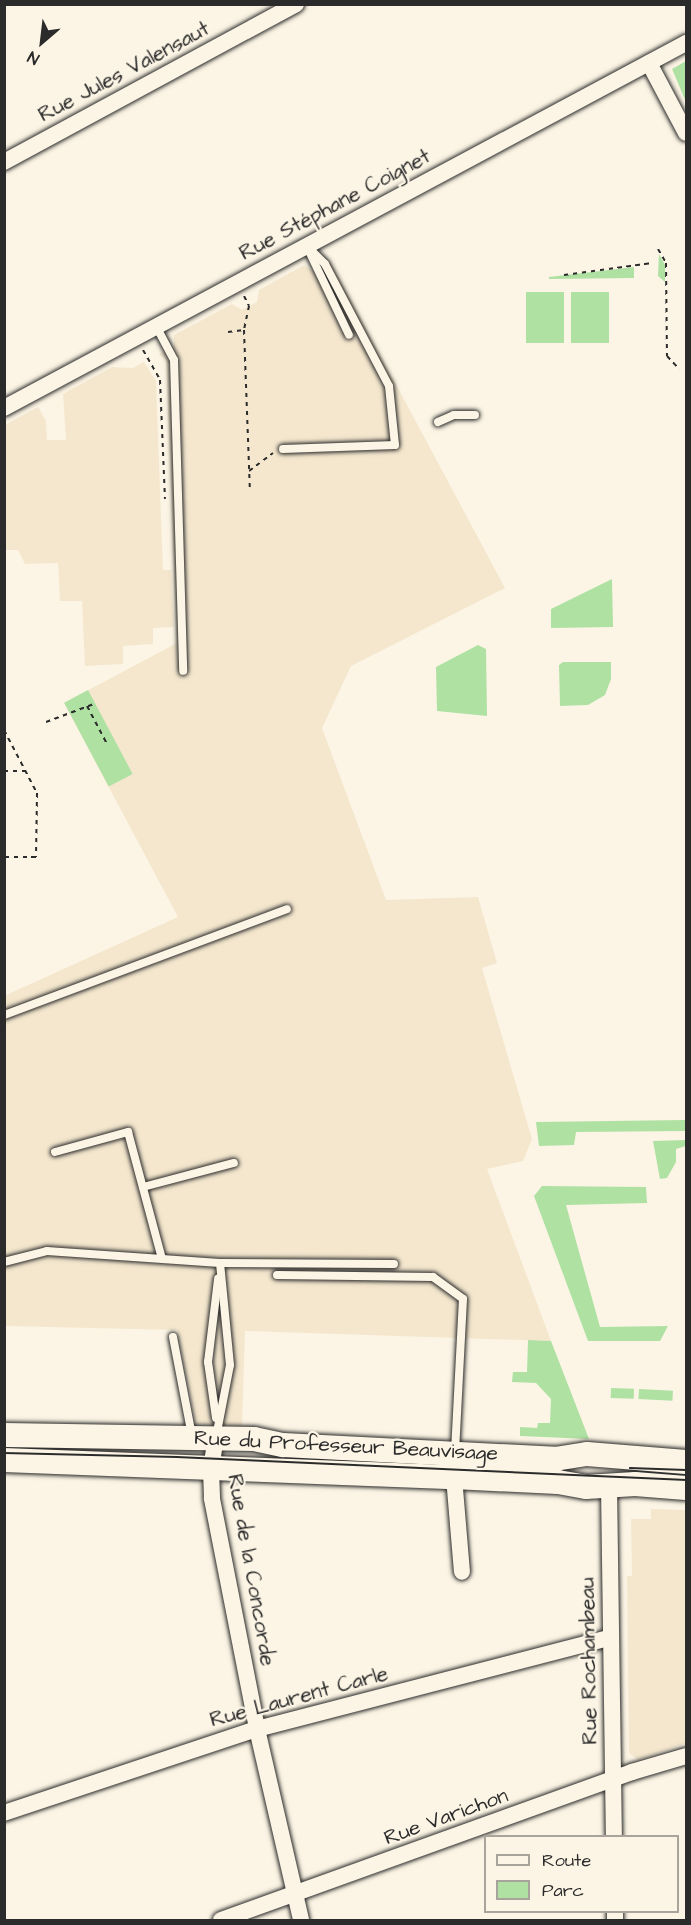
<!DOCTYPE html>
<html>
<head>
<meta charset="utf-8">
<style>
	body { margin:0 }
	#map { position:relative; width:691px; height:1925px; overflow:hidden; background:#fcf5e5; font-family:"Architects Daughter",sans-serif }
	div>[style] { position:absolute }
	.built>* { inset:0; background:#f4e7ce }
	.green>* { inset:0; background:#aee1a2; transform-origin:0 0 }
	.path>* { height:2px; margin-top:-1px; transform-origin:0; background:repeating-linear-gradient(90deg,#2b2b2b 0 4.5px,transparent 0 9px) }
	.roads { filter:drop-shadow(0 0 2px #2b2b2b) drop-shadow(0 0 2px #2b2b2b) }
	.lane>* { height:8px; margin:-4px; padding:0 4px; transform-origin:4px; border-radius:4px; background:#fcf5e5 }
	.street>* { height:16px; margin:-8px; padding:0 8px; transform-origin:8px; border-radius:8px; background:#fcf5e5 }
	.secondary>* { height:24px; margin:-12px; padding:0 12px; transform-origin:12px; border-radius:12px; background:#fcf5e5 }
	.tram>* { height:1.5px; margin:-0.75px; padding:0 0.75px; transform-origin:0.75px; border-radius:0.75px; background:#2b2b2b }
	span { translate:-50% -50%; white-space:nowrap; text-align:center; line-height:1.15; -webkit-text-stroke:4.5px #fcf5e5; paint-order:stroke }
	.street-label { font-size:21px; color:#2b2b2b }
	.frame { position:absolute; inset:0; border:6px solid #2b2b2b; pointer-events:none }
	.legend { position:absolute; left:484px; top:1835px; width:195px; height:78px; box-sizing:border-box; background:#fcf5e5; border:2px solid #a8a49b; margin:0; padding:8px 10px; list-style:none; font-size:18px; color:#2b2b2b }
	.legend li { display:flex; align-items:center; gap:12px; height:30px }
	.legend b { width:30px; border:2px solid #a8a49b }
	.north { position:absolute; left:12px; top:12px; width:60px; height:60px; -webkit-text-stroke:4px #fcf5e5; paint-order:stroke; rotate:208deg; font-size:16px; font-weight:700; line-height:24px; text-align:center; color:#2b2b2b }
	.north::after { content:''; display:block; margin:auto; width:21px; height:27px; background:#2b2b2b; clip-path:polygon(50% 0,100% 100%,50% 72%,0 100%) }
</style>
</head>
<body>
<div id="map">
	<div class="built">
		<div style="clip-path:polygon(330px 261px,505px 588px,351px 666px,322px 728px,386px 900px,478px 897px,497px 963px,482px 968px,532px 1139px,523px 1161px,487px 1169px,551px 1341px,245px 1331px,242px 1426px,196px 1424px,177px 1330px,5px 1326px,4px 996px,178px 917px,64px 703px,177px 643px,166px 360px,159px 354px,174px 346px,174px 335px,232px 304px,242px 310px,257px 302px,259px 290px,304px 265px,312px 271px)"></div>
		<div style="clip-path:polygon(144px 362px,156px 381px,163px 570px,171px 570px,174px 627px,153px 628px,153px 644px,123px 646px,123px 664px,85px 666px,82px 601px,60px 601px,58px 563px,25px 564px,18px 550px,6px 550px,5px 425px,38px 407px,46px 421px,47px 440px,66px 440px,63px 394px,112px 367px,133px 368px)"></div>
		<div style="clip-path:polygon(651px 1509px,686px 1510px,686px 1743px,638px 1760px,629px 1753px,627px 1576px,632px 1576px,631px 1519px,651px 1519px)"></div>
	</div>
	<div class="green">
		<div style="clip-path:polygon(686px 61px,686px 102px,672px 69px)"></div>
		<div style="clip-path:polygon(659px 254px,665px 265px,665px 282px,658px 276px)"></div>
		<div style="clip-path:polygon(634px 267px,634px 278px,549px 279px,549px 277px)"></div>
		<div style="left:564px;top:292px;width:51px;height:38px;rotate:90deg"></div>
		<div style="left:571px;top:292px;width:38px;height:51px"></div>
		<div style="clip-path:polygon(612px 579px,613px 627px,551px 628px,551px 609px)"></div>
		<div style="clip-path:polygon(478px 645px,486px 649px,487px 716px,437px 711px,436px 667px)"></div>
		<div style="clip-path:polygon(563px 662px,611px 662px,611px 679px,605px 695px,588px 705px,560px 706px,559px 665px)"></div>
		<div style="left:88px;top:690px;width:95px;height:27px;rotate:62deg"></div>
		<div style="clip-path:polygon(686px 1120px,686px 1131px,576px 1132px,574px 1145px,539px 1146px,536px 1122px)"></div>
		<div style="clip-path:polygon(686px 1140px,686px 1146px,676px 1149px,676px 1162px,667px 1178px,660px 1179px,653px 1141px)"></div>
		<div style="clip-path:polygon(542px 1186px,646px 1187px,647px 1203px,566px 1205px,600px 1327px,668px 1326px,660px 1341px,588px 1341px,534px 1196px)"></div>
		<div style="clip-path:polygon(528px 1340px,551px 1341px,589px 1439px,520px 1436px,520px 1427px,537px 1428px,538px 1423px,550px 1423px,551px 1399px,536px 1383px,512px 1382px,513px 1372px,527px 1372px)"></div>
		<div style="left:611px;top:1388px;width:23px;height:10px;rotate:2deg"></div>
		<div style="left:639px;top:1389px;width:34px;height:10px;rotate:3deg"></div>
	</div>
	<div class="path">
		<div style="left:658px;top:249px;width:16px;rotate:60deg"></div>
		<div style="left:666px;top:263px;width:93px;rotate:89.4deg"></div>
		<div style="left:667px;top:356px;width:18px;rotate:47deg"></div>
		<div style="left:564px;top:275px;width:89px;rotate:-7.8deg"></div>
		<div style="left:244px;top:296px;width:11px;rotate:63deg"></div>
		<div style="left:249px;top:306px;width:25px;rotate:102deg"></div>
		<div style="left:244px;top:330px;width:162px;rotate:87.9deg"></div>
		<div style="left:228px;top:332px;width:16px;rotate:-7deg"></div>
		<div style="left:143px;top:350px;width:34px;rotate:60deg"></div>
		<div style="left:160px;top:380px;width:119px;rotate:87.6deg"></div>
		<div style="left:249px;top:471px;width:30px;rotate:-37deg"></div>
		<div style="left:87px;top:706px;width:41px;rotate:62.2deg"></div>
		<div style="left:46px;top:722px;width:51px;rotate:-20.6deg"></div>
		<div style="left:4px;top:730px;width:71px;rotate:62.4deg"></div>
		<div style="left:37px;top:793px;width:64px;rotate:90.9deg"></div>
		<div style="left:36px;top:857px;width:32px;rotate:180deg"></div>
		<div style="left:4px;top:771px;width:22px"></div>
	</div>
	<div class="roads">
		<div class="lane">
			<div style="left:308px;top:249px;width:95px;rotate:64.5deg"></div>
			<div style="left:156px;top:326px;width:38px;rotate:62deg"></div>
			<div style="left:174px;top:360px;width:311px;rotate:88.3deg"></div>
			<div style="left:438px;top:422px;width:17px;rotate:-24deg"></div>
			<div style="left:454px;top:415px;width:21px"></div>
			<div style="left:283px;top:449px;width:112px;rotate:-2deg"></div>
			<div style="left:395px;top:445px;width:59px;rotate:-95.8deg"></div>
			<div style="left:389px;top:386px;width:138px;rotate:-117.7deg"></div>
			<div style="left:325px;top:264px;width:25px;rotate:-135deg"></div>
			<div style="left:4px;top:1015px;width:302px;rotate:-20.5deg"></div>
			<div style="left:55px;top:1152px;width:76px;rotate:-15.3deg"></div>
			<div style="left:128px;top:1132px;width:131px;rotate:75deg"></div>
			<div style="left:143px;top:1187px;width:94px;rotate:-14.8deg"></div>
			<div style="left:4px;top:1262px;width:44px;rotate:-14.3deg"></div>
			<div style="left:47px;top:1251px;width:173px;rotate:4deg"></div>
			<div style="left:220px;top:1263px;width:174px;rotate:0.3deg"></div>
			<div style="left:277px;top:1275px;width:156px;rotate:0.7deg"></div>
			<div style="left:433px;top:1277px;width:37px;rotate:36deg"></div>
			<div style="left:463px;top:1299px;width:154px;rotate:93deg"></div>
			<div style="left:173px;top:1337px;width:101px;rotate:79.1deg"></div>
			<div style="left:216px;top:1418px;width:57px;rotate:-98.1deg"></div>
			<div style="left:208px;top:1362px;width:84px;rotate:-83.1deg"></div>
			<div style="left:216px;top:1437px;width:73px;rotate:-79deg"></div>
			<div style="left:230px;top:1365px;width:102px;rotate:-95.6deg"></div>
		</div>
		<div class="street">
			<div style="left:649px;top:63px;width:79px;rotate:62.1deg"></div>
			<div style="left:4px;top:162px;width:332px;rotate:-28.4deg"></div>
			<div style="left:4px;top:408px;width:774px;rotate:-28.16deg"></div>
			<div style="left:216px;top:1437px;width:32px;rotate:99deg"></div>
			<div style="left:211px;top:1469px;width:30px;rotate:88deg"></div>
			<div style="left:212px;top:1499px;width:234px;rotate:78.9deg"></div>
			<div style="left:257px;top:1729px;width:196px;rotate:77deg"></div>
			<div style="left:454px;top:1477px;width:95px;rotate:85.2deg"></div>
			<div style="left:609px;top:1486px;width:350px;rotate:89.2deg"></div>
			<div style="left:4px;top:1813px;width:267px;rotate:-18.4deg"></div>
			<div style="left:257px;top:1729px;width:365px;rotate:-14.5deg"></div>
			<div style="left:615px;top:1912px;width:8px;rotate:90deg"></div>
			<div style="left:221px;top:1920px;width:437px;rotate:-19.8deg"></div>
			<div style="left:632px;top:1772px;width:56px;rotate:-16.5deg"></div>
		</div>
		<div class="secondary">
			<div style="left:4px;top:1435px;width:250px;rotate:0.9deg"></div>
			<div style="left:254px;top:1439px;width:30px;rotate:12deg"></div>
			<div style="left:283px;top:1445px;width:272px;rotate:2.9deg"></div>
			<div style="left:555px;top:1459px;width:32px;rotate:-9deg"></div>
			<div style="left:587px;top:1454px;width:99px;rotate:4.6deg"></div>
			<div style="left:4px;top:1460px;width:450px;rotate:2.2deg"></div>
			<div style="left:454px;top:1477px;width:104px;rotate:2.8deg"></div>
			<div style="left:558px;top:1482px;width:28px;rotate:10deg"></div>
			<div style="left:586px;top:1487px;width:49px;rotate:-3.5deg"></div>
			<div style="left:635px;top:1484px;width:51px;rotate:4.5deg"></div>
		</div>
	</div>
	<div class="tram">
		<div style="left:4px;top:1453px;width:173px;rotate:1.3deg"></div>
		<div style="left:177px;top:1457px;width:510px;rotate:2.59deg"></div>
		<div style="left:630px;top:1468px;width:56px;rotate:2deg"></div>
	</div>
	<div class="street-label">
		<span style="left:124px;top:72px;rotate:-28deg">Rue Jules Valensaut</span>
		<span style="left:335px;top:205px;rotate:-28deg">Rue Stéphane Coignet</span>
		<span style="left:346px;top:1446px;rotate:3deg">Rue du Professeur Beauvisage</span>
		<span style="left:251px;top:1570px;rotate:80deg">Rue de la Concorde</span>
		<span style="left:589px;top:1661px;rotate:-91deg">Rue Rochambeau</span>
		<span style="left:299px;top:1697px;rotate:-15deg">Rue Laurent Carle</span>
		<span style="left:446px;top:1817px;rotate:-20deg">Rue Varichon</span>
	</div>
	<div class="frame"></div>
	<ul class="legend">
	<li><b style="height:8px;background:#fcf5e5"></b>Route</li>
	<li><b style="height:16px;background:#aee1a2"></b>Parc</li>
	</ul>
	<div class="north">N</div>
</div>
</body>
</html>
